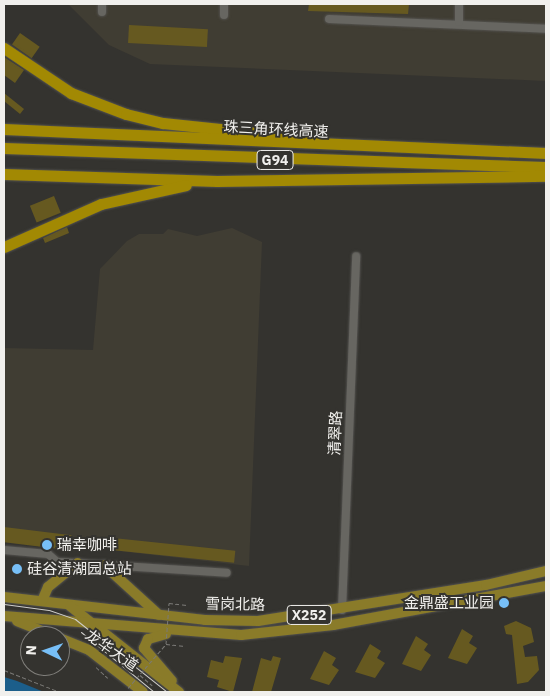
<!DOCTYPE html>
<html>
<head>
<meta charset="utf-8">
<style>
	body { margin:0 }
	#map { position:relative; width:550px; height:696px; overflow:hidden; background:#34332f; font-family:"IBM Plex Sans","Noto Sans SC",sans-serif }
	div>[style] { position:absolute }
	.built>* { inset:0; background:#403d33 }
	.water>* { inset:0; background:#1c5e8a }
	.building>* { inset:0; background:#665920; transform-origin:0 0 }
	.path>* { height:1px; margin-top:-0.5px; transform-origin:0; background:repeating-linear-gradient(90deg,#7b7a77 0 4px,transparent 0 6.5px) }
	.roads { filter:drop-shadow(0 0 1px #53524f) drop-shadow(0 0 1px #53524f) }
	.minor>* { height:8px; margin:-4px; padding:0 4px; transform-origin:4px; border-radius:4px; background:#676661 }
	.major>* { height:10px; margin:-5px; padding:0 5px; transform-origin:5px; border-radius:5px; background:#8a7b29 }
	.highway>* { height:11px; margin:-5.5px; padding:0 5.5px; transform-origin:5.5px; border-radius:5.5px; background:#a28903 }
	.tram>* { height:1px; margin:-0.5px; padding:0 0.5px; transform-origin:0.5px; border-radius:0.5px; background:#cfcecb }
	.path-bridge>* { height:1px; margin-top:-0.5px; transform-origin:0; background:repeating-linear-gradient(90deg,#7b7a77 0 4px,transparent 0 6.5px) }
	.dots>* { width:14px; height:14px; translate:-50% -50%; box-sizing:border-box; border:2px solid #34332f; border-radius:50% }
	span { translate:-50% -50%; white-space:nowrap; text-align:center; line-height:1.15; -webkit-text-stroke:4px #34332f; paint-order:stroke }
	.shield-label span { padding:1px 4px; background:#34332f; border:1px solid; border-radius:4px; -webkit-text-stroke-width:0 }
	.shield-label { font-size:14px; color:#f1f0ed; font-weight:700 }
	.street-label { font-size:15px; color:#f1f0ed }
	.poi-label { font-size:15px; color:#f1f0ed }
	.left { translate:0 -50%; text-align:left }
	.right { translate:-100% -50%; text-align:right }
	.frame { position:absolute; inset:0; border:5px solid #f1f0ed; pointer-events:none }
	.north { position:absolute; left:20px; top:626px; width:50px; height:50px; box-sizing:border-box; background:#34332f; border:1px solid #807f7b; border-radius:50%; rotate:273deg; font-size:14px; font-weight:700; line-height:20px; text-align:center; color:#f1f0ed }
	.north::after { content:''; display:block; margin:auto; width:18px; height:22px; background:#77bff7; clip-path:polygon(50% 0,100% 100%,50% 72%,0 100%) }
</style>
</head>
<body>
<div id="map">
	<div class="built">
		<div style="clip-path:polygon(68px 4px,546px 4px,546px 81px,150px 64px,109px 45px)"></div>
		<div style="clip-path:polygon(232px 228px,262px 242px,249px 566px,111px 550px,111px 546px,72px 544px,71px 549px,4px 542px,4px 348px,93px 350px,100px 269px,127px 241px,139px 234px,163px 234px,168px 229px,197px 236px)"></div>
	</div>
	<div class="water">
		<div style="clip-path:polygon(4px 677px,17px 681px,44px 692px,4px 692px)"></div>
	</div>
	<div class="building">
		<div style="clip-path:polygon(309px 4px,409px 4px,408px 14px,308px 11px)"></div>
		<div style="left:129px;top:25px;width:79px;height:18px;rotate:3deg"></div>
		<div style="left:20px;top:33px;width:24px;height:14px;rotate:35deg"></div>
		<div style="clip-path:polygon(4px 57px,24px 70px,15px 83px,4px 75px)"></div>
		<div style="clip-path:polygon(4px 93px,24px 109px,20px 114px,4px 101px)"></div>
		<div style="left:54px;top:196px;width:18px;height:26px;rotate:68deg"></div>
		<div style="clip-path:polygon(67px 227px,69px 233px,45px 243px,43px 238px)"></div>
		<div style="left:4px;top:527px;width:68px;height:15px;rotate:7deg"></div>
		<div style="left:113px;top:538px;width:123px;height:12px;rotate:6deg"></div>
		<div style="clip-path:polygon(516px 621px,531px 628px,534px 642px,523px 646px,524px 651px,525px 657px,537px 656px,539px 670px,528px 682px,517px 684px,512px 635px,506px 634px,504px 626px)"></div>
		<div style="clip-path:polygon(462px 629px,473px 636px,469px 643px,477px 648px,467px 664px,448px 658px)"></div>
		<div style="clip-path:polygon(416px 636px,428px 644px,424px 650px,431px 655px,421px 671px,402px 664px)"></div>
		<div style="clip-path:polygon(370px 644px,381px 651px,377px 658px,385px 663px,375px 678px,355px 672px)"></div>
		<div style="clip-path:polygon(324px 651px,336px 658px,332px 665px,339px 670px,329px 685px,310px 679px)"></div>
		<div style="clip-path:polygon(225px 656px,242px 658px,233px 692px,217px 687px,219px 680px,207px 677px,211px 660px,223px 663px)"></div>
		<div style="clip-path:polygon(273px 656px,281px 658px,271px 692px,252px 692px,261px 658px,271px 661px)"></div>
	</div>
	<div class="path">
		<div style="left:169px;top:603px;width:18px;rotate:6deg"></div>
		<div style="left:166px;top:644px;width:19px;rotate:6deg"></div>
		<div style="left:96px;top:667px;width:16px;rotate:43deg"></div>
		<div style="left:4px;top:670px;width:60px;rotate:21.4deg"></div>
		<div style="left:140px;top:675px;width:16px;rotate:40deg"></div>
	</div>
	<div class="roads">
		<div class="minor">
			<div style="left:102px;top:12px;width:8px;rotate:-90deg"></div>
			<div style="left:224px;top:15px;width:11px;rotate:-90deg"></div>
			<div style="left:329px;top:19px;width:217px;rotate:2.6deg"></div>
			<div style="left:459px;top:22px;width:18px;rotate:-90deg"></div>
			<div style="left:4px;top:550px;width:44px;rotate:5.2deg"></div>
			<div style="left:48px;top:554px;width:18px;rotate:41deg"></div>
			<div style="left:59px;top:562px;width:168px;rotate:3.7deg"></div>
			<div style="left:342px;top:610px;width:354px;rotate:-87.7deg"></div>
		</div>
		<div class="major">
			<div style="left:104px;top:565px;width:74px;rotate:42.3deg"></div>
			<div style="left:4px;top:597px;width:202px;rotate:6.5deg"></div>
			<div style="left:205px;top:620px;width:53px;rotate:1.1deg"></div>
			<div style="left:258px;top:621px;width:231px;rotate:-9deg"></div>
			<div style="left:486px;top:585px;width:62px;rotate:-13.1deg"></div>
			<div style="left:42px;top:601px;width:15px;rotate:-67deg"></div>
			<div style="left:48px;top:587px;width:38px;rotate:-39deg"></div>
			<div style="left:70px;top:606px;width:139px;rotate:38.3deg"></div>
			<div style="left:4px;top:616px;width:238px;rotate:4.6deg"></div>
			<div style="left:241px;top:635px;width:93px;rotate:-6.2deg"></div>
			<div style="left:333px;top:625px;width:217px;rotate:-10.4deg"></div>
			<div style="left:17px;top:621px;width:78px;rotate:21.9deg"></div>
			<div style="left:89px;top:650px;width:68px;rotate:37.9deg"></div>
			<div style="left:166px;top:634px;width:19px;rotate:164deg"></div>
			<div style="left:148px;top:639px;width:10px;rotate:114deg"></div>
			<div style="left:144px;top:648px;width:43px;rotate:49.7deg"></div>
		</div>
		<div class="highway">
			<div style="left:4px;top:48px;width:81px;rotate:33.9deg"></div>
			<div style="left:71px;top:93px;width:59px;rotate:20.9deg"></div>
			<div style="left:126px;top:114px;width:38px;rotate:14deg"></div>
			<div style="left:163px;top:123px;width:153px;rotate:6deg"></div>
			<div style="left:4px;top:129px;width:543px;rotate:2.54deg"></div>
			<div style="left:4px;top:148px;width:542px;rotate:2.01deg"></div>
			<div style="left:4px;top:174px;width:213px;rotate:1.9deg"></div>
			<div style="left:217px;top:181px;width:329px;rotate:-0.9deg"></div>
			<div style="left:4px;top:247px;width:106px;rotate:-23.9deg"></div>
			<div style="left:101px;top:204px;width:87px;rotate:-12.6deg"></div>
		</div>
	</div>
	<div class="tram">
		<div style="left:4px;top:604px;width:45px;rotate:7.6deg"></div>
		<div style="left:49px;top:610px;width:28px;rotate:19deg"></div>
		<div style="left:75px;top:619px;width:117px;rotate:38.4deg"></div>
		<div style="left:81px;top:632px;width:94px;rotate:39.4deg"></div>
	</div>
	<div class="path-bridge">
		<div style="left:128px;top:688px;width:58px;rotate:-49.2deg"></div>
		<div style="left:166px;top:644px;width:41px;rotate:-85.8deg"></div>
	</div>
	<div class="dots">
		<div style="left:47px;top:545px;background:#77bff7"></div>
		<div style="left:17px;top:569px;background:#77bff7"></div>
		<div style="left:504px;top:603px;background:#77bff7"></div>
	</div>
	<div class="shield-label">
		<span style="left:275px;top:160px">G94</span>
		<span style="left:309px;top:615px">X252</span>
	</div>
	<div class="street-label">
		<span style="left:276px;top:129px;rotate:3deg">珠三角环线高速</span>
		<span style="left:335px;top:433px;rotate:-88deg">清翠路</span>
		<span style="left:235px;top:604px;rotate:1deg">雪岗北路</span>
		<span style="left:112px;top:650px;rotate:35deg">龙华大道</span>
	</div>
	<div class="poi-label">
		<span class="left" style="left:57px;top:545px">瑞幸咖啡</span>
		<span class="left" style="left:27px;top:569px">硅谷清湖园总站</span>
		<span class="right" style="left:494px;top:603px">金鼎盛工业园</span>
	</div>
	<div class="frame"></div>
	<div class="north">N</div>
</div>
</body>
</html>
